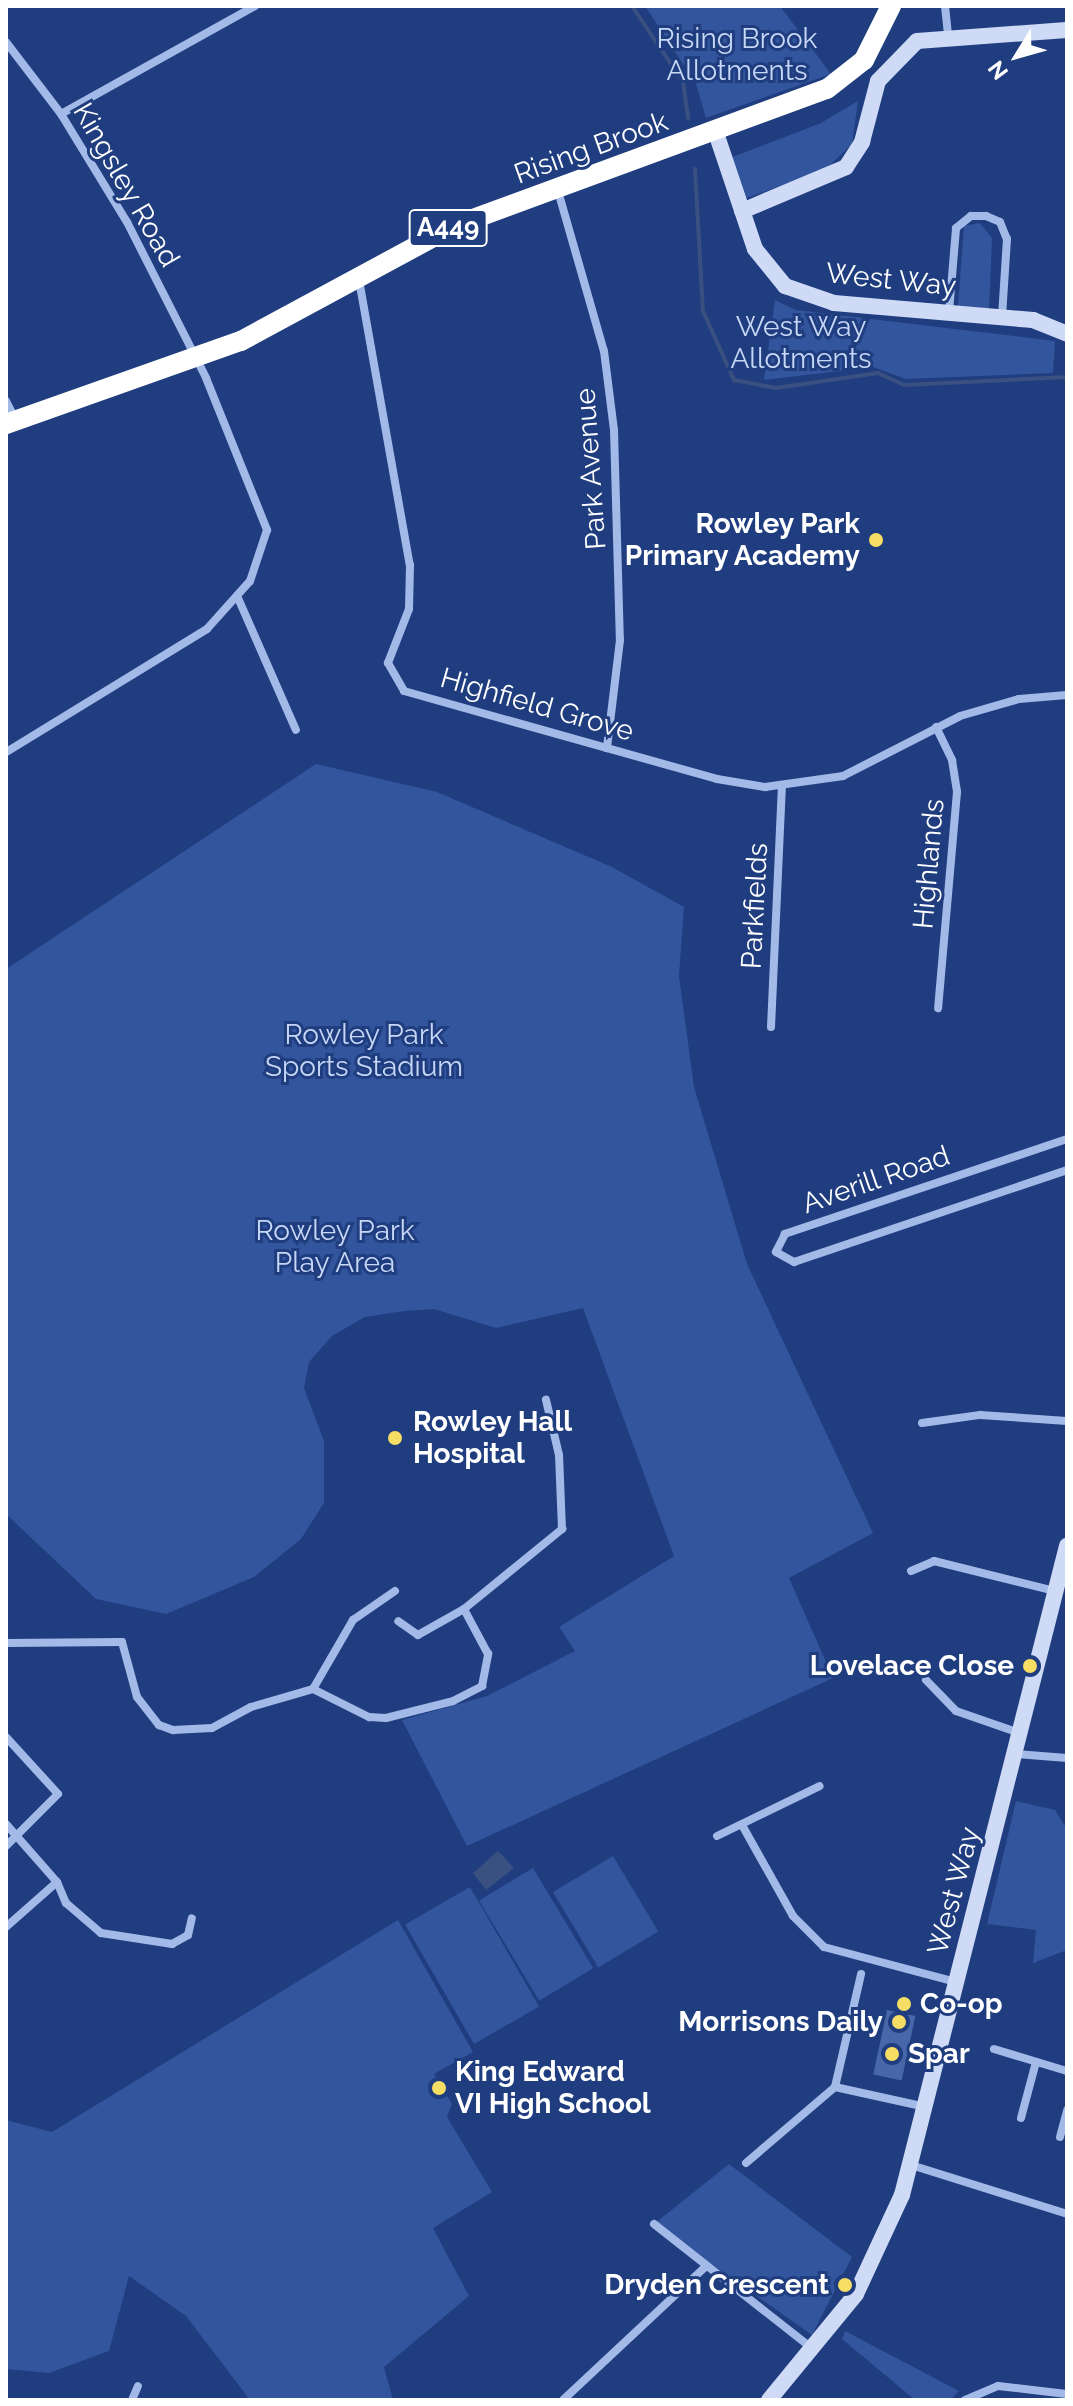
<!DOCTYPE html>
<html>
<head>
<meta charset="utf-8">
<style>
	body { margin:0 }
	#map { position:relative; width:1073px; height:2406px; overflow:hidden; background:#1f3d7f; font-family:Raleway,sans-serif }
	div>[style] { position:absolute }
	.green>* { inset:0; background:#32559d; transform-origin:0 0 }
	.water>* { inset:0; background:#3a5081 }
	.stream>* { height:4px; margin:-2px; padding:0 2px; transform-origin:2px; border-radius:2px; background:#3a5081 }
	.building>* { inset:0; background:#4867a8; transform-origin:0 0 }
	.street>* { height:8px; margin:-4px; padding:0 4px; transform-origin:4px; border-radius:4px; background:#a3bae8 }
	.secondary>* { height:16px; margin:-8px; padding:0 8px; transform-origin:8px; border-radius:8px; background:#cedaf6 }
	.highway>* { height:20px; margin:-10px; padding:0 10px; transform-origin:10px; border-radius:10px; background:#fff }
	.dots>* { width:22px; height:22px; translate:-50% -50%; box-sizing:border-box; border:4px solid #1f3d7f; border-radius:50% }
	span { translate:-50% -50%; white-space:nowrap; text-align:center; line-height:1.15; -webkit-text-stroke:6px #1f3d7f; paint-order:stroke }
	.shield-label span { padding:2px 6px; background:#1f3d7f; border:2px solid; border-radius:6px; -webkit-text-stroke-width:0 }
	.shield-label { font-size:26px; color:#fff; font-weight:700 }
	.park-label { font-size:28px; color:#c7d7f6 }
	.street-label { font-size:28px; color:#fff }
	.poi-label { font-size:28px; color:#fff; font-weight:700 }
	.right { translate:-100% -50%; text-align:right }
	.left { translate:0 -50%; text-align:left }
	.frame { position:absolute; inset:0; border:8px solid #fff; pointer-events:none }
	.north { position:absolute; left:977px; top:16px; width:80px; height:80px; -webkit-text-stroke:6px #1f3d7f; paint-order:stroke; rotate:233deg; font-size:22px; font-weight:700; line-height:32px; text-align:center; color:#fff }
	.north::after { content:''; display:block; margin:auto; width:28px; height:36px; background:#fff; clip-path:polygon(50% 0,100% 100%,50% 72%,0 100%) }
</style>
</head>
<body>
<div id="map">
	<div class="green">
		<div style="clip-path:polygon(645px 6px,780px 6px,831px 74px,706px 118px,696px 84px)"></div>
		<div style="clip-path:polygon(858px 101px,852px 144px,826px 169px,744px 199px,730px 158px,821px 123px)"></div>
		<div style="clip-path:polygon(980px 223px,992px 238px,989px 310px,958px 306px,964px 226px)"></div>
		<div style="clip-path:polygon(775px 300px,796px 310px,1055px 341px,1053px 373px,906px 379px,873px 367px,764px 380px)"></div>
		<div style="clip-path:polygon(316px 764px,437px 792px,612px 867px,684px 907px,679px 976px,694px 1087px,747px 1264px,873px 1533px,789px 1578px,833px 1678px,467px 1846px,402px 1720px,487px 1696px,575px 1651px,559px 1627px,674px 1556px,583px 1308px,496px 1328px,434px 1309px,404px 1311px,365px 1317px,332px 1336px,309px 1362px,304px 1388px,324px 1441px,324px 1503px,301px 1539px,254px 1577px,166px 1614px,96px 1599px,6px 1514px,6px 969px)"></div>
		<div style="clip-path:polygon(1016px 1801px,1055px 1810px,1067px 1829px,1067px 1950px,1033px 1963px,1036px 1930px,987px 1924px)"></div>
		<div style="left:613px;top:1856px;width:88px;height:70px;rotate:59deg"></div>
		<div style="left:533px;top:1868px;width:117px;height:63px;rotate:59deg"></div>
		<div style="left:470px;top:1887px;width:138px;height:75px;rotate:60deg"></div>
		<div style="clip-path:polygon(398px 1920px,473px 2052px,434px 2074px,452px 2104px,447px 2117px,492px 2192px,433px 2228px,469px 2296px,384px 2367px,393px 2400px,250px 2400px,186px 2316px,129px 2276px,109px 2351px,49px 2373px,6px 2369px,6px 2120px,52px 2132px)"></div>
		<div style="clip-path:polygon(729px 2164px,852px 2257px,812px 2335px,654px 2224px)"></div>
		<div style="clip-path:polygon(845px 2331px,959px 2391px,950px 2400px,915px 2400px,842px 2339px)"></div>
	</div>
	<div class="water">
		<div style="clip-path:polygon(498px 1851px,514px 1868px,486px 1890px,473px 1873px)"></div>
	</div>
	<div class="stream">
		<div style="left:632px;top:6px;width:92px;rotate:56.1deg"></div>
		<div style="left:683px;top:82px;width:37px;rotate:82deg"></div>
		<div style="left:695px;top:169px;width:142px;rotate:86.8deg"></div>
		<div style="left:703px;top:311px;width:76px;rotate:65.8deg"></div>
		<div style="left:734px;top:380px;width:43px;rotate:10.8deg"></div>
		<div style="left:776px;top:388px;width:103px;rotate:-8.4deg"></div>
		<div style="left:878px;top:373px;width:29px;rotate:25deg"></div>
		<div style="left:904px;top:385px;width:163px;rotate:-2.8deg"></div>
	</div>
	<div class="building">
		<div style="left:887px;top:2010px;width:29px;height:66px;rotate:12deg"></div>
	</div>
	<div class="street">
		<div style="left:945px;top:6px;width:29px;rotate:84deg"></div>
		<div style="left:6px;top:42px;width:91px;rotate:52.6deg"></div>
		<div style="left:61px;top:114px;width:127px;rotate:58.6deg"></div>
		<div style="left:127px;top:222px;width:175px;rotate:63.1deg"></div>
		<div style="left:206px;top:378px;width:164px;rotate:68.1deg"></div>
		<div style="left:267px;top:530px;width:54px;rotate:108.4deg"></div>
		<div style="left:250px;top:581px;width:64px;rotate:131.9deg"></div>
		<div style="left:207px;top:629px;width:236px;rotate:148.5deg"></div>
		<div style="left:61px;top:114px;width:222px;rotate:-29.1deg"></div>
		<div style="left:558px;top:191px;width:166px;rotate:74deg"></div>
		<div style="left:604px;top:351px;width:80px;rotate:82.8deg"></div>
		<div style="left:614px;top:430px;width:210px;rotate:88.4deg"></div>
		<div style="left:620px;top:640px;width:109px;rotate:96.9deg"></div>
		<div style="left:359px;top:280px;width:290px;rotate:79.9deg"></div>
		<div style="left:410px;top:565px;width:44px;rotate:91.3deg"></div>
		<div style="left:409px;top:609px;width:58px;rotate:111.3deg"></div>
		<div style="left:388px;top:663px;width:32px;rotate:60deg"></div>
		<div style="left:404px;top:691px;width:325px;rotate:15.7deg"></div>
		<div style="left:717px;top:779px;width:49px;rotate:9.5deg"></div>
		<div style="left:765px;top:787px;width:79px;rotate:-8deg"></div>
		<div style="left:843px;top:776px;width:131px;rotate:-27.1deg"></div>
		<div style="left:960px;top:716px;width:61px;rotate:-16.1deg"></div>
		<div style="left:1019px;top:699px;width:48px;rotate:-4.8deg"></div>
		<div style="left:949px;top:312px;width:84px;rotate:-85.2deg"></div>
		<div style="left:956px;top:228px;width:19px;rotate:-39deg"></div>
		<div style="left:971px;top:216px;width:15px"></div>
		<div style="left:986px;top:216px;width:15px;rotate:23deg"></div>
		<div style="left:1000px;top:222px;width:18px;rotate:68deg"></div>
		<div style="left:1007px;top:239px;width:78px;rotate:93.7deg"></div>
		<div style="left:6px;top:401px;width:20px;rotate:63deg"></div>
		<div style="left:238px;top:598px;width:144px;rotate:66.3deg"></div>
		<div style="left:936px;top:727px;width:37px;rotate:64deg"></div>
		<div style="left:952px;top:760px;width:32px;rotate:81deg"></div>
		<div style="left:957px;top:792px;width:217px;rotate:95deg"></div>
		<div style="left:771px;top:1027px;width:241px;rotate:-87.4deg"></div>
		<div style="left:1067px;top:1139px;width:298px;rotate:161.4deg"></div>
		<div style="left:785px;top:1234px;width:20px;rotate:117deg"></div>
		<div style="left:776px;top:1252px;width:21px;rotate:29deg"></div>
		<div style="left:794px;top:1262px;width:288px;rotate:-18.6deg"></div>
		<div style="left:922px;top:1423px;width:59px;rotate:-7.9deg"></div>
		<div style="left:980px;top:1415px;width:87px;rotate:3.9deg"></div>
		<div style="left:911px;top:1571px;width:25px;rotate:-23deg"></div>
		<div style="left:934px;top:1561px;width:125px;rotate:13.9deg"></div>
		<div style="left:464px;top:1609px;width:127px;rotate:-39.2deg"></div>
		<div style="left:562px;top:1529px;width:74px;rotate:-92.3deg"></div>
		<div style="left:559px;top:1455px;width:57px;rotate:-103.3deg"></div>
		<div style="left:6px;top:1643px;width:116px;rotate:-0.5deg"></div>
		<div style="left:122px;top:1642px;width:57px;rotate:74.7deg"></div>
		<div style="left:137px;top:1697px;width:36px;rotate:52deg"></div>
		<div style="left:159px;top:1725px;width:15px;rotate:20deg"></div>
		<div style="left:173px;top:1730px;width:39px;rotate:-3deg"></div>
		<div style="left:212px;top:1728px;width:44px;rotate:-28.3deg"></div>
		<div style="left:251px;top:1707px;width:65px;rotate:-16.2deg"></div>
		<div style="left:313px;top:1689px;width:63px;rotate:26.6deg"></div>
		<div style="left:369px;top:1717px;width:17px;rotate:3deg"></div>
		<div style="left:386px;top:1718px;width:69px;rotate:-14.2deg"></div>
		<div style="left:453px;top:1701px;width:33px;rotate:-27deg"></div>
		<div style="left:482px;top:1686px;width:33px;rotate:-79deg"></div>
		<div style="left:488px;top:1654px;width:51px;rotate:-118.1deg"></div>
		<div style="left:464px;top:1609px;width:53px;rotate:150.5deg"></div>
		<div style="left:418px;top:1635px;width:24px;rotate:-145deg"></div>
		<div style="left:926px;top:1680px;width:43px;rotate:45.9deg"></div>
		<div style="left:956px;top:1711px;width:70px;rotate:19.2deg"></div>
		<div style="left:313px;top:1689px;width:80px;rotate:-59.9deg"></div>
		<div style="left:353px;top:1620px;width:51px;rotate:-34.6deg"></div>
		<div style="left:6px;top:1737px;width:77px;rotate:47.6deg"></div>
		<div style="left:58px;top:1794px;width:74px;rotate:135deg"></div>
		<div style="left:1016px;top:1754px;width:51px;rotate:4.5deg"></div>
		<div style="left:6px;top:1824px;width:77px;rotate:48.7deg"></div>
		<div style="left:57px;top:1882px;width:23px;rotate:67deg"></div>
		<div style="left:66px;top:1903px;width:46px;rotate:40.6deg"></div>
		<div style="left:101px;top:1933px;width:72px;rotate:8.8deg"></div>
		<div style="left:172px;top:1944px;width:18px;rotate:-29deg"></div>
		<div style="left:188px;top:1935px;width:17px;rotate:-77deg"></div>
		<div style="left:742px;top:1825px;width:104px;rotate:60.7deg"></div>
		<div style="left:793px;top:1916px;width:44px;rotate:45deg"></div>
		<div style="left:824px;top:1947px;width:137px;rotate:14.9deg"></div>
		<div style="left:717px;top:1836px;width:114px;rotate:-25.9deg"></div>
		<div style="left:6px;top:1927px;width:68px;rotate:-41.4deg"></div>
		<div style="left:994px;top:2049px;width:76px;rotate:16.8deg"></div>
		<div style="left:835px;top:2087px;width:116px;rotate:-77deg"></div>
		<div style="left:1021px;top:2118px;width:58px;rotate:-75deg"></div>
		<div style="left:1060px;top:2137px;width:28px;rotate:-75deg"></div>
		<div style="left:746px;top:2163px;width:117px;rotate:-40.5deg"></div>
		<div style="left:835px;top:2087px;width:93px;rotate:12.4deg"></div>
		<div style="left:911px;top:2165px;width:164px;rotate:17.4deg"></div>
		<div style="left:654px;top:2224px;width:204px;rotate:38.2deg"></div>
		<div style="left:132px;top:2400px;width:15px;rotate:-67deg"></div>
		<div style="left:563px;top:2400px;width:196px;rotate:-43.1deg"></div>
		<div style="left:965px;top:2400px;width:36px;rotate:-23deg"></div>
		<div style="left:998px;top:2386px;width:69px;rotate:6.6deg"></div>
	</div>
	<div class="secondary">
		<div style="left:716px;top:133px;width:122px;rotate:71.4deg"></div>
		<div style="left:755px;top:249px;width:48px;rotate:51deg"></div>
		<div style="left:785px;top:286px;width:52px;rotate:19.1deg"></div>
		<div style="left:834px;top:303px;width:200px;rotate:4.9deg"></div>
		<div style="left:1033px;top:320px;width:37px;rotate:22deg"></div>
		<div style="left:742px;top:211px;width:113px;rotate:-22.9deg"></div>
		<div style="left:846px;top:167px;width:30px;rotate:-57deg"></div>
		<div style="left:862px;top:142px;width:63px;rotate:-75.3deg"></div>
		<div style="left:878px;top:81px;width:56px;rotate:-45.7deg"></div>
		<div style="left:917px;top:41px;width:150px;rotate:-4.2deg"></div>
		<div style="left:769px;top:2400px;width:137px;rotate:-50.6deg"></div>
		<div style="left:856px;top:2294px;width:109px;rotate:-65.1deg"></div>
		<div style="left:902px;top:2195px;width:670px;rotate:-75.74deg"></div>
	</div>
	<div class="highway">
		<div style="left:6px;top:424px;width:249px;rotate:-19.5deg"></div>
		<div style="left:241px;top:341px;width:242px;rotate:-28.4deg"></div>
		<div style="left:454px;top:226px;width:397px;rotate:-20.2deg"></div>
		<div style="left:827px;top:89px;width:47px;rotate:-38.1deg"></div>
		<div style="left:864px;top:60px;width:60px;rotate:-63.4deg"></div>
	</div>
	<div class="dots">
		<div style="left:876px;top:540px;background:#f6dd63"></div>
		<div style="left:395px;top:1438px;background:#f6dd63"></div>
		<div style="left:1030px;top:1666px;background:#f6dd63"></div>
		<div style="left:904px;top:2004px;background:#f6dd63"></div>
		<div style="left:899px;top:2022px;background:#f6dd63"></div>
		<div style="left:892px;top:2054px;background:#f6dd63"></div>
		<div style="left:439px;top:2088px;background:#f6dd63"></div>
		<div style="left:845px;top:2285px;background:#f6dd63"></div>
	</div>
	<div class="shield-label">
		<span style="left:448px;top:228px">A449</span>
	</div>
	<div class="park-label">
		<span style="left:737px;top:55px">Rising Brook<br>Allotments</span>
		<span style="left:801px;top:343px">West Way<br>Allotments</span>
		<span style="left:364px;top:1051px">Rowley Park<br>Sports Stadium</span>
		<span style="left:335px;top:1247px">Rowley Park<br>Play Area</span>
	</div>
	<div class="street-label">
		<span style="left:591px;top:148px;rotate:-20deg">Rising Brook</span>
		<span style="left:126px;top:185px;rotate:60deg">Kingsley Road</span>
		<span style="left:891px;top:280px;rotate:6deg">West Way</span>
		<span style="left:591px;top:469px;rotate:-94deg">Park Avenue</span>
		<span style="left:537px;top:705px;rotate:16deg">Highfield Grove</span>
		<span style="left:929px;top:864px;rotate:-85deg">Highlands</span>
		<span style="left:755px;top:906px;rotate:-87deg">Parkfields</span>
		<span style="left:876px;top:1180px;rotate:-19deg">Averill Road</span>
		<span style="left:954px;top:1891px;rotate:-75deg">West Way</span>
	</div>
	<div class="poi-label">
		<span class="right" style="left:860px;top:540px">Rowley Park<br>Primary Academy</span>
		<span class="left" style="left:413px;top:1438px">Rowley Hall<br>Hospital</span>
		<span class="right" style="left:1014px;top:1666px">Lovelace Close</span>
		<span class="left" style="left:920px;top:2004px">Co-op</span>
		<span class="right" style="left:883px;top:2022px">Morrisons Daily</span>
		<span class="left" style="left:908px;top:2054px">Spar</span>
		<span class="left" style="left:455px;top:2088px">King Edward<br>VI High School</span>
		<span class="right" style="left:829px;top:2285px">Dryden Crescent</span>
	</div>
	<div class="frame"></div>
	<div class="north">N</div>
</div>
</body>
</html>
